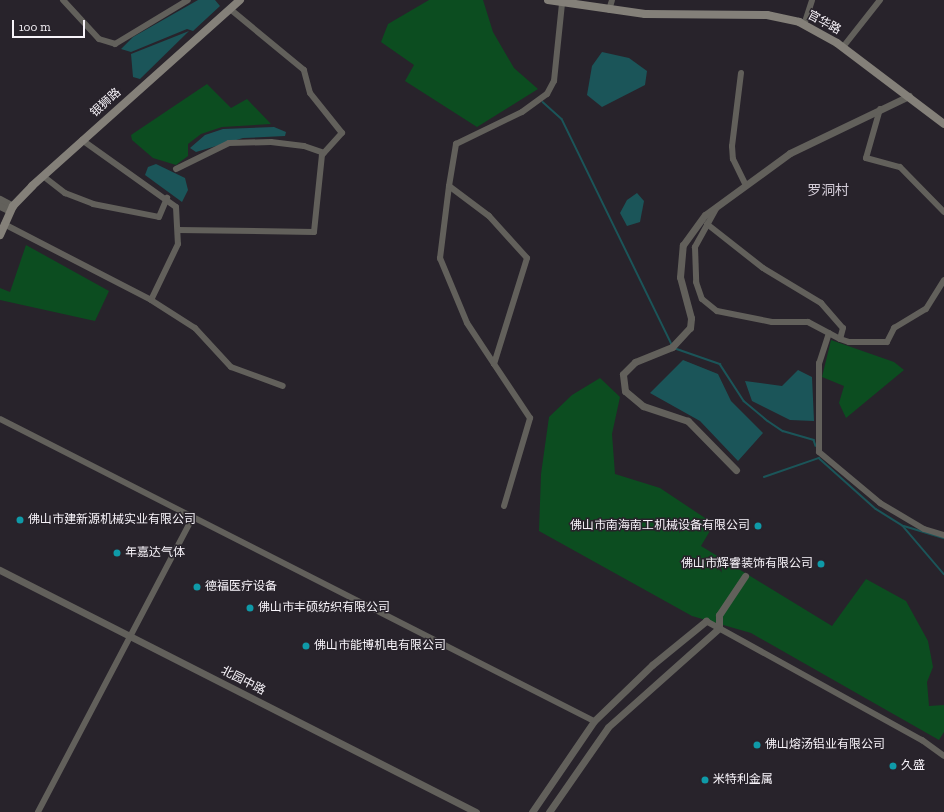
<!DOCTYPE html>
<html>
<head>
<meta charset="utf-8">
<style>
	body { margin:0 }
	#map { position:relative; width:944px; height:812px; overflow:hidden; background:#28232b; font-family:"Zilla Slab","Noto Sans SC",serif }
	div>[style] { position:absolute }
	.green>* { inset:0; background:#0c4d20 }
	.water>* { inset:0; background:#1b5559 }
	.stream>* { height:1.5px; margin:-0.75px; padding:0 0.75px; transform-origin:0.75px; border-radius:0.75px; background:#1b5559 }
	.minor>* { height:6px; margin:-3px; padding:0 3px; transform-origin:3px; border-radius:3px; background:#62605b }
	.tertiary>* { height:7px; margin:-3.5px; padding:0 3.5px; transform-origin:3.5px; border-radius:3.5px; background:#62605b }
	.secondary>* { height:8px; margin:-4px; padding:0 4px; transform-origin:4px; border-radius:4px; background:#848079 }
	.dots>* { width:11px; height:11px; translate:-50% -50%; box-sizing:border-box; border:2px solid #28232b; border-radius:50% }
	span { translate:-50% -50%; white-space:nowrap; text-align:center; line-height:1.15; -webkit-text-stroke:3px #28232b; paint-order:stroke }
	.street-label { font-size:12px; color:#f7f3f9 }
	.poi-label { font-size:12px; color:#f7f3f9 }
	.left { translate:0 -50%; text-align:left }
	.right { translate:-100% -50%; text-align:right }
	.quarter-label { font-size:14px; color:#d3ccd7 }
	.scale { position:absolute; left:12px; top:20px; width:73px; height:18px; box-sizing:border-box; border:2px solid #f7f3f9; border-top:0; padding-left:5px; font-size:12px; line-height:14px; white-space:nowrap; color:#f7f3f9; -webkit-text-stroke:3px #28232b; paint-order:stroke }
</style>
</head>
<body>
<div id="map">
	<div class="green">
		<div style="clip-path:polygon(429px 0,483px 0,493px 32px,514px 68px,538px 89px,477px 127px,405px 81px,414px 65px,381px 42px,388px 24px)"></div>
		<div style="clip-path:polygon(207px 84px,231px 108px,247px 99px,271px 124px,222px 127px,201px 134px,188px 144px,188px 156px,176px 165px,153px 158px,132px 140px,131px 135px)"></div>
		<div style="clip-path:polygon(26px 245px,109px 291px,95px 321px,0 300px,0 288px,10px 292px)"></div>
		<div style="clip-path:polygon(831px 340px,894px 362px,904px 370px,846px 418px,839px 403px,844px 386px,822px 377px)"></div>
		<div style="clip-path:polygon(600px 378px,620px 397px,612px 434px,615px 474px,660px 488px,714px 524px,701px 546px,832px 626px,866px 579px,906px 601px,928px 641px,933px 667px,927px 682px,929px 706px,944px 705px,944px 732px,939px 740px,751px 633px,692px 616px,539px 531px,541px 474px,549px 417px,572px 395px)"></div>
	</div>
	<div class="water">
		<div style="clip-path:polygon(198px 0,215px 0,220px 6px,193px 31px,187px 29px,131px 52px,121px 49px,133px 37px)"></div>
		<div style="clip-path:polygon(189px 31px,140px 79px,133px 77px,131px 54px)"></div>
		<div style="clip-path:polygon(602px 52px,629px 58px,647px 71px,645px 85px,602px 107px,587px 95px,592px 66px)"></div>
		<div style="clip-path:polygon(274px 127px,286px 132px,285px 136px,243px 138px,196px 152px,190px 148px,205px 135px,223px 129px)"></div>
		<div style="clip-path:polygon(156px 164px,185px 178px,188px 190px,182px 202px,145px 175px,148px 167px)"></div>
		<div style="clip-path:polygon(637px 193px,644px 201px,640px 222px,627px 226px,620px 213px,627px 200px)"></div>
		<div style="clip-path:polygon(683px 360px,718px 374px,731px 401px,763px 433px,738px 461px,700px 421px,650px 393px)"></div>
		<div style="clip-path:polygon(798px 370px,812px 377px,814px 421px,790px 420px,752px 401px,745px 381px,782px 386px)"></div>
	</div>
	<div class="stream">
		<div style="left:543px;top:102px;width:25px;rotate:42deg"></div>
		<div style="left:562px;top:119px;width:251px;rotate:64deg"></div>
		<div style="left:674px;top:348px;width:49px;rotate:19.2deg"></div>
		<div style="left:720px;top:364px;width:44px;rotate:57deg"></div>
		<div style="left:744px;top:401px;width:31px;rotate:40deg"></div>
		<div style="left:768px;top:421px;width:18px;rotate:34deg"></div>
		<div style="left:783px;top:431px;width:32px;rotate:16deg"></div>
		<div style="left:814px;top:440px;width:6px;rotate:72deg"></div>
		<div style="left:764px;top:477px;width:58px;rotate:-19.1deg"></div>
		<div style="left:819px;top:458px;width:76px;rotate:41.8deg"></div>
		<div style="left:876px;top:509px;width:32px;rotate:32deg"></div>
		<div style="left:903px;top:526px;width:63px;rotate:49.5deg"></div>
		<div style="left:904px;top:526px;width:42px;rotate:16.7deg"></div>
	</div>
	<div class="minor">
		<div style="left:63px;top:0;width:53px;rotate:47.3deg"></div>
		<div style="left:99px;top:39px;width:17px;rotate:17deg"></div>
		<div style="left:115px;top:44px;width:85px;rotate:-31.1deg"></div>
		<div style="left:609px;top:10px;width:10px;rotate:-73deg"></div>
		<div style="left:804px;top:25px;width:26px;rotate:-72deg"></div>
		<div style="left:843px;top:47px;width:60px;rotate:-51.8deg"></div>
		<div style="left:741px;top:73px;width:74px;rotate:97deg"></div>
		<div style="left:732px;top:146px;width:13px;rotate:86deg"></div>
		<div style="left:733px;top:159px;width:28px;rotate:64deg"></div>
		<div style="left:880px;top:109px;width:51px;rotate:105.9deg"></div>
		<div style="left:866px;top:158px;width:35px;rotate:15deg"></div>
		<div style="left:900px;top:167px;width:63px;rotate:45.6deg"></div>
		<div style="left:82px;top:140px;width:115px;rotate:35.5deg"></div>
		<div style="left:176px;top:207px;width:37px;rotate:87deg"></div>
		<div style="left:178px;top:244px;width:62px;rotate:115.7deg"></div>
		<div style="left:176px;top:169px;width:59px;rotate:-26.1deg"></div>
		<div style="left:229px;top:143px;width:42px;rotate:-1.4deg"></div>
		<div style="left:271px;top:142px;width:33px;rotate:7deg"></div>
		<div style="left:304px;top:146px;width:21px;rotate:19deg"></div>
		<div style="left:43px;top:176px;width:28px;rotate:38deg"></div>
		<div style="left:65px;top:193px;width:30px;rotate:21deg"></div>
		<div style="left:93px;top:204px;width:67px;rotate:11.1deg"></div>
		<div style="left:159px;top:217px;width:21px;rotate:-67deg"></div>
		<div style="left:449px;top:186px;width:73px;rotate:97.1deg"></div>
		<div style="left:440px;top:258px;width:70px;rotate:67.4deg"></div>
		<div style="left:467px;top:323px;width:49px;rotate:56.6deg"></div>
		<div style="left:717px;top:207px;width:46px;rotate:118.8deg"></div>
		<div style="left:695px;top:247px;width:35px;rotate:88deg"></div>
		<div style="left:696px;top:282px;width:18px;rotate:71deg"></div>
		<div style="left:702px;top:299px;width:19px;rotate:39deg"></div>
		<div style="left:717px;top:311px;width:56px;rotate:11.3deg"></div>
		<div style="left:772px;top:322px;width:36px"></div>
		<div style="left:808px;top:322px;width:36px;rotate:28deg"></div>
		<div style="left:4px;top:224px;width:165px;rotate:27.3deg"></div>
		<div style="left:151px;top:300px;width:52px;rotate:32.5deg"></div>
		<div style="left:195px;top:328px;width:53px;rotate:47.3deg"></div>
		<div style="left:231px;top:367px;width:55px;rotate:20.1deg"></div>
		<div style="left:707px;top:224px;width:71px;rotate:38.2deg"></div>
		<div style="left:763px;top:268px;width:68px;rotate:31.1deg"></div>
		<div style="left:821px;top:303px;width:33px;rotate:49deg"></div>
		<div style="left:843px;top:328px;width:11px;rotate:105deg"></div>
		<div style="left:840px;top:339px;width:9px;rotate:18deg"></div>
		<div style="left:849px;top:342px;width:38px"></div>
		<div style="left:887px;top:342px;width:16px;rotate:-63deg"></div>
		<div style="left:894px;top:328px;width:37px;rotate:-31deg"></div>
		<div style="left:926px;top:309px;width:34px;rotate:-58deg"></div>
		<div style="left:178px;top:230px;width:136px;rotate:0.8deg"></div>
		<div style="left:314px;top:232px;width:77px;rotate:-84.1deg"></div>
		<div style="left:322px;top:155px;width:30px;rotate:-48deg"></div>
		<div style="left:342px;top:133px;width:51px;rotate:-128.7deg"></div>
		<div style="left:310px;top:93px;width:24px;rotate:-105deg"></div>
		<div style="left:304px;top:70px;width:96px;rotate:-140.5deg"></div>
		<div style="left:829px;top:333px;width:32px;rotate:108deg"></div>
		<div style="left:819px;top:363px;width:89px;rotate:90deg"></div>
		<div style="left:819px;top:452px;width:80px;rotate:39.9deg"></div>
		<div style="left:880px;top:503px;width:51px;rotate:30.6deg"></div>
		<div style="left:924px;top:529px;width:21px;rotate:17deg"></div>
		<div style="left:0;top:419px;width:666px;rotate:26.95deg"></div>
		<div style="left:504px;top:506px;width:92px;rotate:-73.5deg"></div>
		<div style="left:530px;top:418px;width:65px;rotate:-123.7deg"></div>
		<div style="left:494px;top:364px;width:111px;rotate:-72.7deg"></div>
		<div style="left:527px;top:258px;width:57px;rotate:-132.1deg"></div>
		<div style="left:489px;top:216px;width:50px;rotate:-143.1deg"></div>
		<div style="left:449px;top:186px;width:43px;rotate:-80.5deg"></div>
		<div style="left:456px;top:144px;width:73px;rotate:-25.9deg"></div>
		<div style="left:522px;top:112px;width:31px;rotate:-36deg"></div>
		<div style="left:547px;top:94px;width:15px;rotate:-62deg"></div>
		<div style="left:554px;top:81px;width:77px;rotate:-84.1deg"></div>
		<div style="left:706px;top:621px;width:247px;rotate:28.9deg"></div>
		<div style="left:922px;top:740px;width:27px;rotate:36deg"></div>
		<div style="left:38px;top:812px;width:333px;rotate:-62.3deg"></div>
	</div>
	<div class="tertiary">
		<div style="left:0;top:199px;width:15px;rotate:28deg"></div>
		<div style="left:0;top:206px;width:11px;rotate:27deg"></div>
		<div style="left:736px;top:470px;width:69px;rotate:-134.4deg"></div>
		<div style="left:688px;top:421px;width:47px;rotate:-161.6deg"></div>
		<div style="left:643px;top:406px;width:23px;rotate:-140deg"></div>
		<div style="left:625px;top:391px;width:17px;rotate:-97deg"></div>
		<div style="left:623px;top:374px;width:17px;rotate:-45deg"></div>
		<div style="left:635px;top:362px;width:40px;rotate:-22deg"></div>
		<div style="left:672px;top:347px;width:26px;rotate:-47deg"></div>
		<div style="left:690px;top:328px;width:10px;rotate:-84deg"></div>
		<div style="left:691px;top:318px;width:42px;rotate:-105deg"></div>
		<div style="left:680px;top:277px;width:32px;rotate:-85deg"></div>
		<div style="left:683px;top:245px;width:37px;rotate:-54deg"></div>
		<div style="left:705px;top:215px;width:105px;rotate:-36.1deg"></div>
		<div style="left:790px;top:153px;width:132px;rotate:-25.6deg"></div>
		<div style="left:0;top:570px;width:534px;rotate:26.95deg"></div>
		<div style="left:532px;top:812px;width:110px;rotate:-55.7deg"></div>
		<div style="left:594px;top:721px;width:81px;rotate:-44deg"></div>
		<div style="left:652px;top:665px;width:70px;rotate:-39.2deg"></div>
		<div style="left:549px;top:812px;width:103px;rotate:-55.2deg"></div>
		<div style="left:608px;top:727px;width:149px;rotate:-41.7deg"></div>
		<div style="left:719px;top:628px;width:13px;rotate:-90deg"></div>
		<div style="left:719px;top:615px;width:47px;rotate:-56.3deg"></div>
	</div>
	<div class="secondary">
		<div style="left:548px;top:0;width:98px;rotate:8.2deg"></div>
		<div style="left:645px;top:14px;width:122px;rotate:0.5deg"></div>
		<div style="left:767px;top:15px;width:33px;rotate:12deg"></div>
		<div style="left:799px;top:22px;width:43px;rotate:28.9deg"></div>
		<div style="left:837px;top:43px;width:134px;rotate:37.1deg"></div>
		<div style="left:0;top:235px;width:32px;rotate:-66deg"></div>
		<div style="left:13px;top:206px;width:28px;rotate:-46deg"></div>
		<div style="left:32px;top:186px;width:279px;rotate:-41.8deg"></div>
	</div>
	<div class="dots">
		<div style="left:20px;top:520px;background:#0f9aa8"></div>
		<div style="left:758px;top:526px;background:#0f9aa8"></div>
		<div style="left:117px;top:553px;background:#0f9aa8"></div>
		<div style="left:821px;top:564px;background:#0f9aa8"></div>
		<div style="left:197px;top:587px;background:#0f9aa8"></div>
		<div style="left:250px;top:608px;background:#0f9aa8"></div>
		<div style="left:306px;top:646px;background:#0f9aa8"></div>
		<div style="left:757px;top:745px;background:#0f9aa8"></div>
		<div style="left:893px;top:766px;background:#0f9aa8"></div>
		<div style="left:705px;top:780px;background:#0f9aa8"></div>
	</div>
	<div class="street-label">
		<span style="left:824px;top:23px;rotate:28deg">官华路</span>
		<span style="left:106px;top:103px;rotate:-42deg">银狮路</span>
		<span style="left:243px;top:681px;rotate:27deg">北园中路</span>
	</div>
	<div class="poi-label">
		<span class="left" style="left:28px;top:520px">佛山市建新源机械实业有限公司</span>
		<span class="right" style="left:750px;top:526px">佛山市南海南工机械设备有限公司</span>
		<span class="left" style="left:125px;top:553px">年嘉达气体</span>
		<span class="right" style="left:813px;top:564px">佛山市辉睿装饰有限公司</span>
		<span class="left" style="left:205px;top:587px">德福医疗设备</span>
		<span class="left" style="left:258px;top:608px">佛山市丰硕纺织有限公司</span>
		<span class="left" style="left:314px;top:646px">佛山市能博机电有限公司</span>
		<span class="left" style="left:765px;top:745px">佛山熔汤铝业有限公司</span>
		<span class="left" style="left:901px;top:766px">久盛</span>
		<span class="left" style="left:713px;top:780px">米特利金属</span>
	</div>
	<div class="quarter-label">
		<span style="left:828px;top:191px">罗洞村</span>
	</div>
	<div class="scale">100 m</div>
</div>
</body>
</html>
